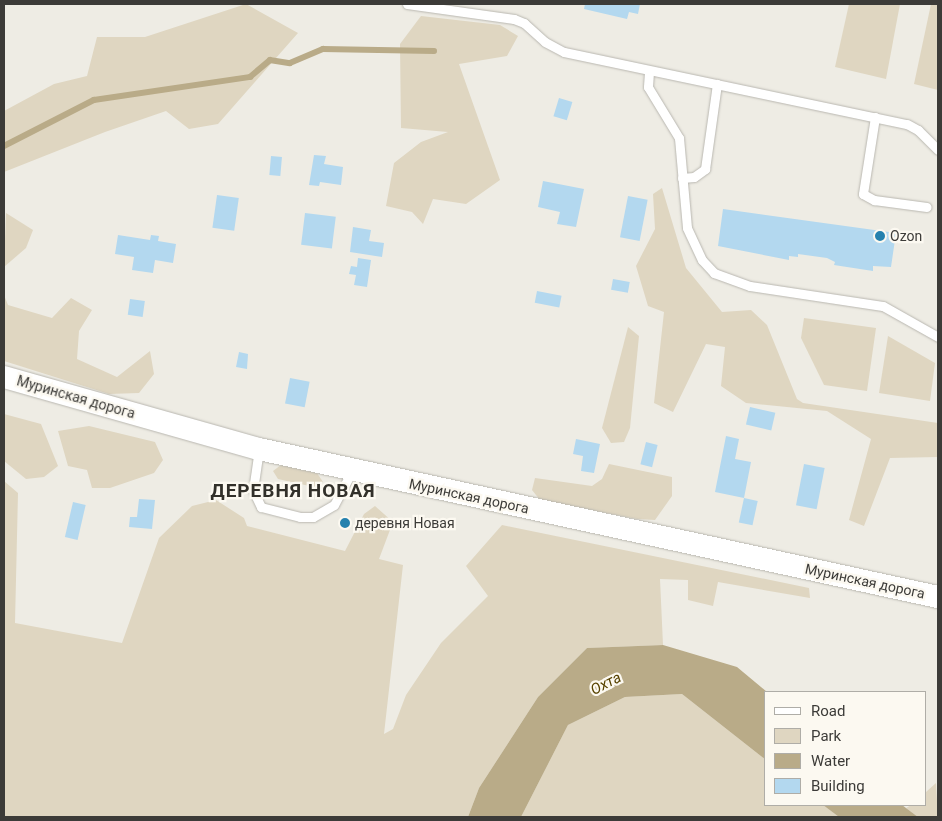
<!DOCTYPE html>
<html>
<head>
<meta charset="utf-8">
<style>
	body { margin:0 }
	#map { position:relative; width:942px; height:821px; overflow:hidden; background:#eeece4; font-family:Roboto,sans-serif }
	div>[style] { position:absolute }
	.green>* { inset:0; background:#dfd6c1 }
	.water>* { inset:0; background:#b9ab88 }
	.stream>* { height:5.5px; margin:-2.75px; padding:0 2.75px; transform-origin:2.75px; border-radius:2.75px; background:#b9ab88 }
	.building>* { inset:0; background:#b3d8ef; transform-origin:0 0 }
	.roads { filter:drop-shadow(0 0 1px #b9b7b0) drop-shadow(0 0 1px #b9b7b0) }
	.service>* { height:9px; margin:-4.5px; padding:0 4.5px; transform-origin:4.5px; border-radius:4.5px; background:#fff }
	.tertiary>* { height:22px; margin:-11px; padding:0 11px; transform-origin:11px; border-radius:11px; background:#fff }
	.dots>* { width:14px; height:14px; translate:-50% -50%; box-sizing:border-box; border:2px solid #fcf9f1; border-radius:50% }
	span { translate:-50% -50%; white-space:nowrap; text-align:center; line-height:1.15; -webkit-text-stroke:4.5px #fcf9f1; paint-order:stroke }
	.poi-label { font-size:14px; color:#3c3b38 }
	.left { translate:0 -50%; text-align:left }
	.street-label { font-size:14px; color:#3c3b38 }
	.water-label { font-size:15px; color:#574200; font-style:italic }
	.district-label { font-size:19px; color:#32302a; font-weight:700; letter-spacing:1px }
	.frame { position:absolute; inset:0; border:5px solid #3c3b38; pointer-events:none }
	.legend { position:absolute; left:764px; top:691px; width:162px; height:115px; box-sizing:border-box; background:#fcf9f1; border:1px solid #afada7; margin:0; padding:6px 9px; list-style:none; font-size:15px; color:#3c3b38 }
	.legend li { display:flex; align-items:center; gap:10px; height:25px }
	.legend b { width:25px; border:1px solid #afada7 }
</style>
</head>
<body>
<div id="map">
	<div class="green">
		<div style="clip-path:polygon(246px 4px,298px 33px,218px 124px,189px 129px,166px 111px,105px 132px,4px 172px,4px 111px,54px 84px,87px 76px,97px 37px,145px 37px)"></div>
		<div style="clip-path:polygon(849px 4px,900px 4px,886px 79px,835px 67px)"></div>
		<div style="clip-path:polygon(931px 4px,938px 4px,938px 90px,914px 84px)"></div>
		<div style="clip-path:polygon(421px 16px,500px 25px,518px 36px,507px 56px,459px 64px,500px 180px,466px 204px,433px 199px,423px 224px,412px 212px,386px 206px,394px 163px,421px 142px,448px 132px,401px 128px,400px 44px)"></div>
		<div style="clip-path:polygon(662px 188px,686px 268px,722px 312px,751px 310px,767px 325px,797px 399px,803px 403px,938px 423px,938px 457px,890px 458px,864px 526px,849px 520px,871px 439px,827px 411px,746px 403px,721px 386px,725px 347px,706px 344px,673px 412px,654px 403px,664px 312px,648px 306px,636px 266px,655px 229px,653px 194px)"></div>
		<div style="clip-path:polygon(6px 213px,33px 230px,26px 248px,4px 267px)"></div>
		<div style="clip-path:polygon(4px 295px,8px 305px,52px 318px,71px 298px,92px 310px,79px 331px,77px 359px,117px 377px,150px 351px,154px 374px,139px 393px,109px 394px,4px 361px)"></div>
		<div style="clip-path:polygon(804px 318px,876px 328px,867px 391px,824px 385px,801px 338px)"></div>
		<div style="clip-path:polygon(628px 327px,639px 336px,630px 428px,624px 442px,611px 443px,602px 428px)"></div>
		<div style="clip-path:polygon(888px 336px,935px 363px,930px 401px,879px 393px)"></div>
		<div style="clip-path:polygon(4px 414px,41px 424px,58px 466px,44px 477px,26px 479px,4px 461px)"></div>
		<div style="clip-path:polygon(89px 426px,155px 442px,163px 460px,154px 473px,110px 488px,92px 488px,87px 470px,68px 466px,58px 431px)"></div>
		<div style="clip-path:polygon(609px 464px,672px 477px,672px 496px,655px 520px,637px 519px,540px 500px,532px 490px,535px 478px,592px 486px,602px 479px)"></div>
		<div style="clip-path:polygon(281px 465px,317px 473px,323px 482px,314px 487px,278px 479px,273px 471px)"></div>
		<div style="clip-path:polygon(4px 481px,18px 493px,15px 623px,122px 643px,159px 538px,192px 506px,216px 500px,244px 518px,247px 526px,345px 551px,364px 514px,375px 506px,393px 522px,379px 559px,403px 565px,384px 734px,393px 729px,406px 695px,441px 643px,488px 596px,466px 566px,502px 525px,809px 588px,810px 598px,718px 582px,713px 606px,688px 600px,688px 580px,660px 579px,663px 645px,587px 648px,538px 697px,479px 788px,468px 817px,4px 817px)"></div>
		<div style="clip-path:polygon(682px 694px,766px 760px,766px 805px,823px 805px,839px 817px,521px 817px,568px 725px,625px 697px)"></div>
		<div style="clip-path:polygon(936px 783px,938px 817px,918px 817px,906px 808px,911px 805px,926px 805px,926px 792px)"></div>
	</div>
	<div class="water">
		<div style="clip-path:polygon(663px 645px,737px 667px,767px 692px,766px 760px,682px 694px,625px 697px,568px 725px,521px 817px,468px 817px,479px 788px,538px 697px,587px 648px)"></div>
		<div style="clip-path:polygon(823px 805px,902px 805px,918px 817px,839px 817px)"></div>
	</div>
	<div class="stream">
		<div style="left:4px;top:146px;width:101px;rotate:-27.1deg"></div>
		<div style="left:94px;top:100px;width:158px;rotate:-8.4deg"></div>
		<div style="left:250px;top:77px;width:26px;rotate:-40deg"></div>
		<div style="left:270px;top:60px;width:20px;rotate:9deg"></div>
		<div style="left:290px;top:63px;width:36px;rotate:-23deg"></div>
		<div style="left:323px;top:49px;width:111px;rotate:1deg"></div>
	</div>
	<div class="building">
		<div style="clip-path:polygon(585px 4px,640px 4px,638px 14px,629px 12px,627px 19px,584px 9px)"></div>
		<div style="left:559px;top:98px;width:14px;height:19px;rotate:17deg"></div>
		<div style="clip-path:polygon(314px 155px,326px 156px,324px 164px,343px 167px,341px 185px,320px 182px,319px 186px,309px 185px)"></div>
		<div style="left:271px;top:156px;width:11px;height:19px;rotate:5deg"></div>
		<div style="clip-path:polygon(543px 181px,584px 189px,576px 227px,557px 224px,560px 212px,538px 207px)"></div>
		<div style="left:217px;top:195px;width:22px;height:33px;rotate:8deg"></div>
		<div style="left:628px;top:196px;width:20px;height:42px;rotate:11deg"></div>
		<div style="clip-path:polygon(723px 209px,896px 233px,891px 267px,873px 266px,873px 271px,834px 265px,835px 262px,827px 258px,798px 254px,798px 257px,789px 256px,789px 260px,718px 246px)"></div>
		<div style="left:305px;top:213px;width:31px;height:32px;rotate:7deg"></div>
		<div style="clip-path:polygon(353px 227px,371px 230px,369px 241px,384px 243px,382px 257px,350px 252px)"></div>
		<div style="clip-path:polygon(118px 235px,150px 240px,151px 235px,159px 236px,158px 241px,176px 244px,173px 263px,155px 260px,153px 273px,132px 270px,134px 257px,115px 254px)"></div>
		<div style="clip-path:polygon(358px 258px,371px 260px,367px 287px,354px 285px,356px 275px,349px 274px,351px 266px,357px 267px)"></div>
		<div style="left:613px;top:279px;width:17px;height:11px;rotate:10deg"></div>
		<div style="left:537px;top:291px;width:25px;height:12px;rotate:11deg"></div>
		<div style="left:130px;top:299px;width:15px;height:16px;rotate:8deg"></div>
		<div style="clip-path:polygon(239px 352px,248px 354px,247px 369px,236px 367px)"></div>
		<div style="left:290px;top:378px;width:20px;height:26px;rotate:11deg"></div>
		<div style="left:750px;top:407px;width:26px;height:18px;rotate:13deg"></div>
		<div style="clip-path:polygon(726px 436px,739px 439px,735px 459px,751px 462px,744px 498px,715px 492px)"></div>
		<div style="clip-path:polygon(576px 439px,600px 444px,594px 473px,581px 471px,583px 456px,573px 454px)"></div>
		<div style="left:646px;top:442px;width:12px;height:23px;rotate:14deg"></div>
		<div style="left:804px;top:464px;width:21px;height:42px;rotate:11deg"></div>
		<div style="left:744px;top:498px;width:14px;height:25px;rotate:12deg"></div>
		<div style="clip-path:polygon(139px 499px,155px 500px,152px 529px,129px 527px,130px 517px,137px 517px)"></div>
		<div style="left:73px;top:502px;width:13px;height:36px;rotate:13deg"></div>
	</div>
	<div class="roads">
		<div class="service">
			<div style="left:407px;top:4px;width:108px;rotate:8deg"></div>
			<div style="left:514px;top:19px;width:11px;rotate:22deg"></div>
			<div style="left:524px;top:23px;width:28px;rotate:42deg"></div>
			<div style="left:545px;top:42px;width:21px;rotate:28deg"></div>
			<div style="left:564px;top:52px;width:350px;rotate:11.9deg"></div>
			<div style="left:907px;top:124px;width:13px;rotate:29deg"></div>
			<div style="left:918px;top:130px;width:28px;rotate:45deg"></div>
			<div style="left:649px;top:72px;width:15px;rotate:94deg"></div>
			<div style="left:648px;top:87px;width:60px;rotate:58.7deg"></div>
			<div style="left:679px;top:138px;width:90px;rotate:84.9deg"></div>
			<div style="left:687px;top:228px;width:35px;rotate:65deg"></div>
			<div style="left:702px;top:260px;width:18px;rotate:47deg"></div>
			<div style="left:714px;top:273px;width:38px;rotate:20deg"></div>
			<div style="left:750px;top:286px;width:134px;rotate:8.6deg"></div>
			<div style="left:883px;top:306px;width:63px;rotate:29.4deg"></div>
			<div style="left:875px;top:117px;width:78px;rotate:98.9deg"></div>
			<div style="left:863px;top:194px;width:13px;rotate:29deg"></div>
			<div style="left:874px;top:200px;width:53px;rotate:7.5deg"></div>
			<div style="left:682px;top:178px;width:12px;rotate:-5deg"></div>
			<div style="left:694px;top:177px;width:14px;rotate:-36deg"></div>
			<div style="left:705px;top:169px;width:86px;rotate:-82deg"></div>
			<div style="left:259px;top:449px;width:41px;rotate:98.3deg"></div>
			<div style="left:253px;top:490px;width:19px;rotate:65deg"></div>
			<div style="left:261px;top:507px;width:40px;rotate:14.4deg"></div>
			<div style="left:300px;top:517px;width:13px"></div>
			<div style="left:313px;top:517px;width:24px;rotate:-30deg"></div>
			<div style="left:334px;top:505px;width:40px;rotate:-62deg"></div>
		</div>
		<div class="tertiary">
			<div style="left:4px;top:377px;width:265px;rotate:15.8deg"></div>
			<div style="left:259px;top:449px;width:695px;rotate:12.3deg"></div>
		</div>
	</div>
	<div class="dots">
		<div style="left:880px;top:236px;background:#2581ae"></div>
		<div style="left:345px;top:523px;background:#2581ae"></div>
	</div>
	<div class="poi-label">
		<span class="left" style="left:890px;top:236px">Ozon</span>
		<span class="left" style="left:355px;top:523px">деревня Новая</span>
	</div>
	<div class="street-label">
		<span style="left:76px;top:397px;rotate:16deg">Муринская дорога</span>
		<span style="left:469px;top:496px;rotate:12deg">Муринская дорога</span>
		<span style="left:865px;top:581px;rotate:12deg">Муринская дорога</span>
	</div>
	<div class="water-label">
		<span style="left:606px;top:684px;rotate:-27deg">Охта</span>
	</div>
	<div class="district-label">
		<span style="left:293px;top:491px">ДЕРЕВНЯ НОВАЯ</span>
	</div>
	<div class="frame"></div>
	<ul class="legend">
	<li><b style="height:6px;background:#fff"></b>Road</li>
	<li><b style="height:14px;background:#dfd6c1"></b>Park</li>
	<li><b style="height:14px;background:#b9ab88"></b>Water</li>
	<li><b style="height:14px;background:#b3d8ef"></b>Building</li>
	</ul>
</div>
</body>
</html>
